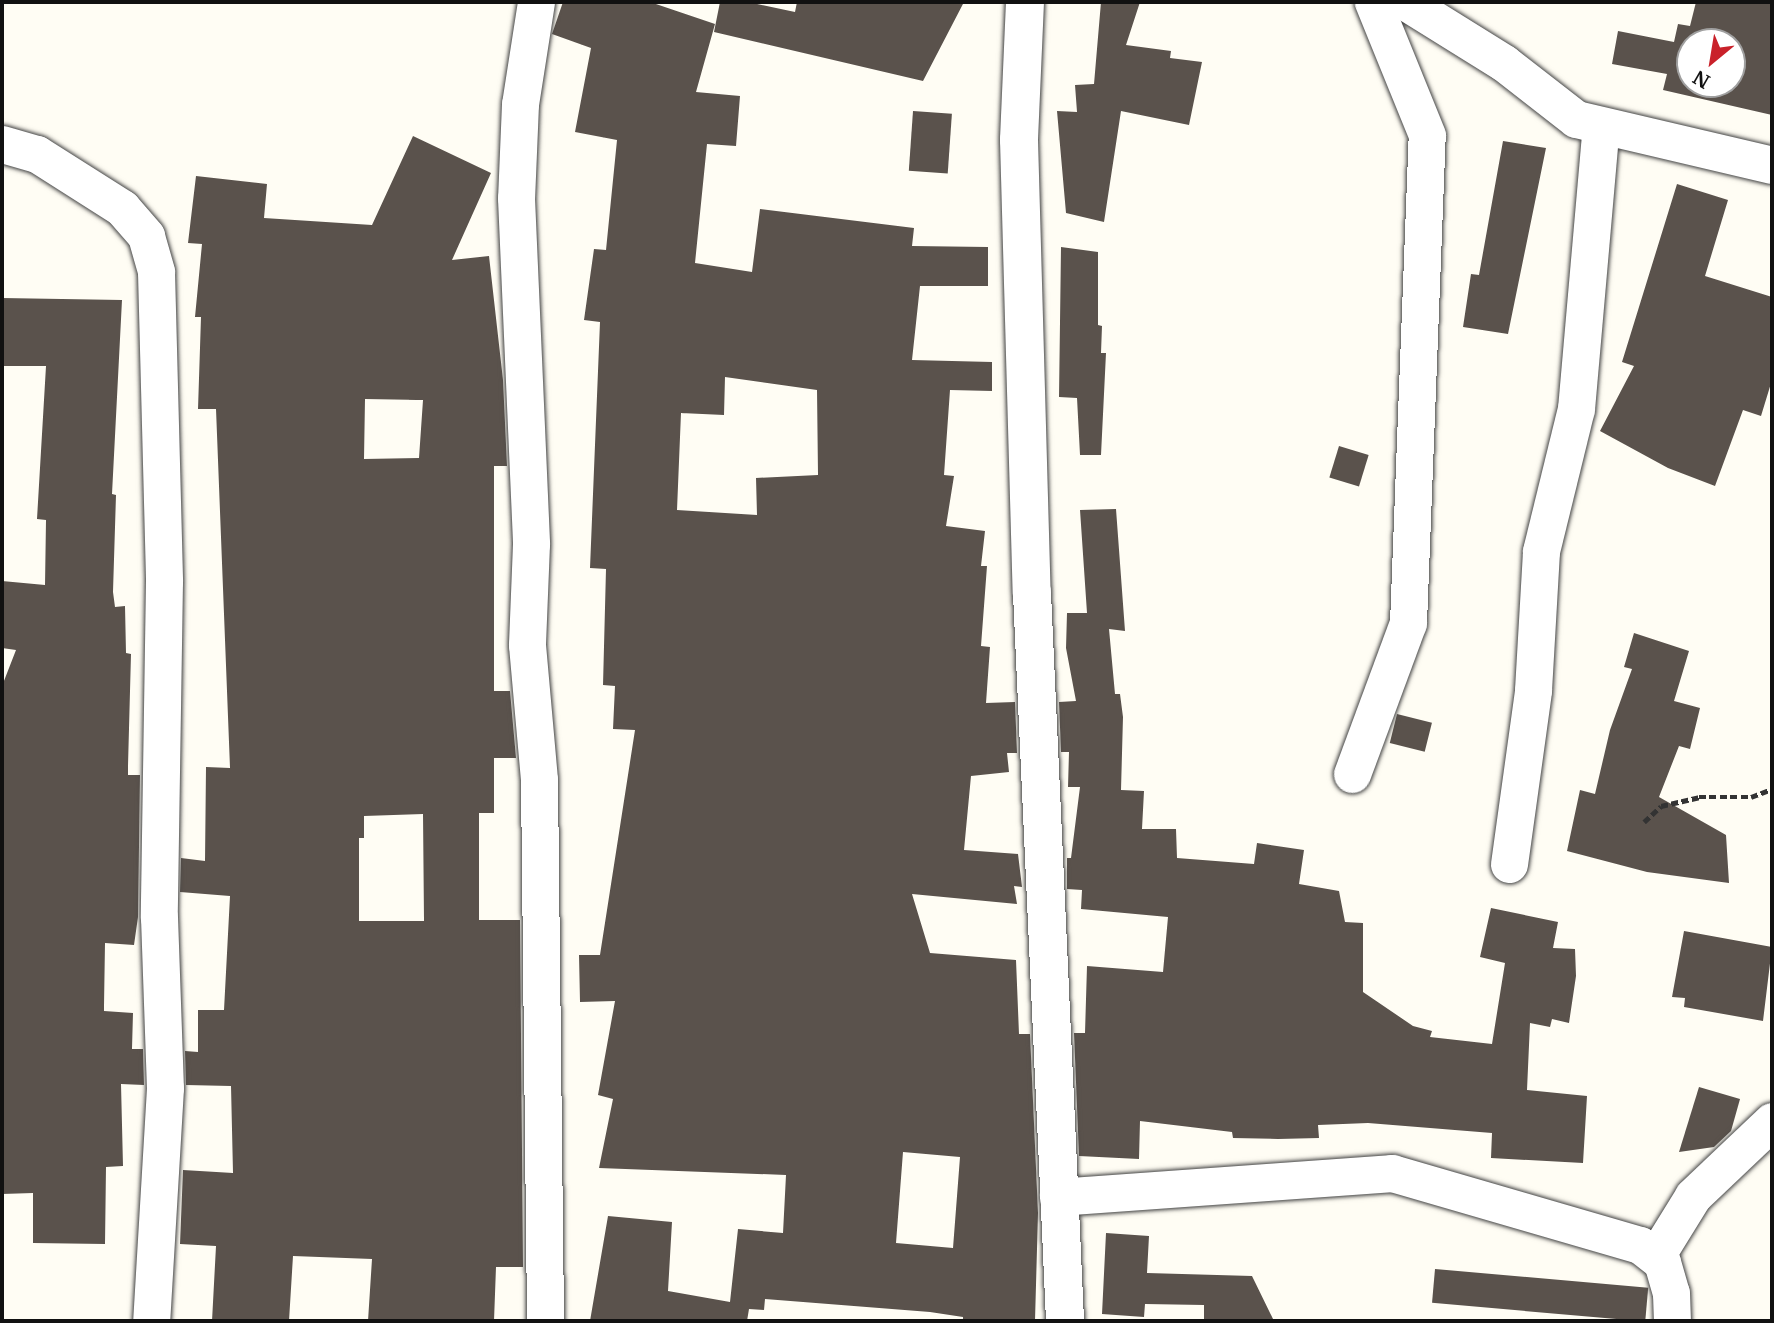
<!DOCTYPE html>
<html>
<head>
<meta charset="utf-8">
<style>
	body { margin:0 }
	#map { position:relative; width:1774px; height:1323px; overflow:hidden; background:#fffdf4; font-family:Merriweather,serif }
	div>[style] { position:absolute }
	.building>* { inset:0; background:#5a524c; transform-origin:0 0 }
	.path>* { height:4.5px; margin-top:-2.25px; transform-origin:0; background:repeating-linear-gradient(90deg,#333 0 7px,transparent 0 10.5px) }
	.roads { filter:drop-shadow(0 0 2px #444) drop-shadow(0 0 2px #444) }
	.minor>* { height:37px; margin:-18.5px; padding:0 18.5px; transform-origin:18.5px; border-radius:18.5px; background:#fff }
	.tertiary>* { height:38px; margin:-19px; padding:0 19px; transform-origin:19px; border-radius:19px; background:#fff }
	span { translate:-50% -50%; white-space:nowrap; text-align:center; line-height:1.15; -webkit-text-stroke:7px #fff; paint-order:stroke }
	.frame { position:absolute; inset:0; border:4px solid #111; pointer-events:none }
	.north { position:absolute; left:1676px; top:28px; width:70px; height:70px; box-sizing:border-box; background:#fff; border:2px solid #a0a0a0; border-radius:50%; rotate:210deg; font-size:19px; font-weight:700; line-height:28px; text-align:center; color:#111 }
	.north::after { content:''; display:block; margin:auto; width:24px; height:32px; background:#c9212a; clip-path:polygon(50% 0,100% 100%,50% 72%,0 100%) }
</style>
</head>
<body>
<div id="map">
	<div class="building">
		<div style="clip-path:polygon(evenodd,563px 2px,650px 2px,715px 24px,696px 92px,740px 96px,736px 146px,707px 144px,695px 263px,752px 272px,760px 209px,914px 228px,912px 246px,988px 247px,988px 286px,920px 286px,912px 360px,992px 362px,992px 391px,950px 390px,944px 475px,954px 476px,946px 526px,985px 531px,981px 566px,987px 566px,981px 646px,990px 647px,986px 703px,1015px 702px,1017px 753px,1007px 753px,1009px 772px,971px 776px,964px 850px,1018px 854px,1022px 887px,1014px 886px,1017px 904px,912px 894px,930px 953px,1016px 960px,1019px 1034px,1030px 1034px,1038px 1213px,1035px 1321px,963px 1321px,963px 1317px,930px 1312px,765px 1299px,764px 1310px,749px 1309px,747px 1321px,590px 1321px,608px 1216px,672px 1222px,668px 1291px,730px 1302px,738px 1229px,783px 1233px,786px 1175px,599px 1168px,613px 1099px,598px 1095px,615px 1001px,580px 1002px,579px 955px,600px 955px,635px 730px,613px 729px,615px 686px,603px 685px,606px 569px,590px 568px,600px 322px,584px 320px,594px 249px,606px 250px,617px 140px,575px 132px,591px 48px,552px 34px,563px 2px,725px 377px,817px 390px,818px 475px,756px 478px,757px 515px,677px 510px,681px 413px,724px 415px,725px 377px,563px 2px,903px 1152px,960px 1157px,953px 1248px,896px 1243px,903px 1152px)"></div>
		<div style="clip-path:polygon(720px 2px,748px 2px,795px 12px,797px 2px,964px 2px,923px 81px,714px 32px)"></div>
		<div style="clip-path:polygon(1101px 2px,1140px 2px,1126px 45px,1171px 51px,1170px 58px,1202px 62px,1189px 125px,1121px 111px,1104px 222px,1066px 213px,1057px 111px,1077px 112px,1075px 85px,1094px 84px)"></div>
		<div style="clip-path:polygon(evenodd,1696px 2px,1772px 2px,1772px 115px,1663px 90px,1667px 74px,1612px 64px,1618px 31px,1674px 42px,1678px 24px,1690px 26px,1696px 2px,1690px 42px,1732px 42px,1732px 84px,1690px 84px,1690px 42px)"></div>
		<div style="left:913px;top:111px;width:39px;height:60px;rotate:4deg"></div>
		<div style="clip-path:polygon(evenodd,413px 136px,491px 173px,452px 260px,489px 256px,503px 380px,507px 466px,494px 466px,494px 691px,510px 691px,516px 758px,494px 758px,494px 813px,479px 813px,479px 920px,520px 920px,523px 1267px,496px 1267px,494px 1321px,368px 1321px,372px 1259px,293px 1256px,289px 1321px,212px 1321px,216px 1246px,180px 1244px,183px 1170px,233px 1173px,231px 1086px,186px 1085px,185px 1051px,198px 1052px,198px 1010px,224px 1010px,230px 896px,180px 892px,181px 858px,205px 861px,206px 767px,230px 768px,216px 409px,198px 409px,201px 317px,195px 317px,202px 244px,188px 243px,196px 176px,267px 184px,264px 218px,372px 225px,413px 136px,365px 399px,423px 400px,419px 458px,364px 459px,365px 399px,413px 136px,423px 814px,424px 921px,359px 921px,359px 838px,364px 838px,364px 816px,423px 814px)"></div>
		<div style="clip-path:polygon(1503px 141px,1546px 148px,1508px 334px,1463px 327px,1471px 274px,1479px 275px)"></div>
		<div style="clip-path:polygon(1677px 184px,1728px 200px,1705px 276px,1772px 297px,1772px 380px,1761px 416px,1743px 410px,1715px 486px,1668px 468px,1600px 431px,1634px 366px,1622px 362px)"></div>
		<div style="clip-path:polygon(1061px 247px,1098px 252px,1098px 325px,1102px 326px,1101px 353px,1106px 353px,1101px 455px,1080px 455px,1077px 398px,1059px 397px)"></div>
		<div style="clip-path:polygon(2px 298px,122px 300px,112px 494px,116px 495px,113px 592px,115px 607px,125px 606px,126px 653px,131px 654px,128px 766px,128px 775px,140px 775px,138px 917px,134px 945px,105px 943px,104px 1006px,104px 1011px,133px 1013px,132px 1049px,143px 1049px,144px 1085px,121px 1084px,123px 1166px,106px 1167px,105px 1244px,33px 1243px,33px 1193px,2px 1194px,2px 686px,16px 650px,2px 648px,2px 581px,45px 585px,46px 520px,37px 519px,46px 366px,2px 366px)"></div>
		<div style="left:1339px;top:446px;width:31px;height:33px;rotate:17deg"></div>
		<div style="clip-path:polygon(1116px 509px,1125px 631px,1109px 629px,1115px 694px,1120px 694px,1123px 717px,1121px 790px,1144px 791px,1142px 829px,1176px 829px,1177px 858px,1254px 864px,1257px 843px,1304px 850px,1299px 884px,1339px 891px,1345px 922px,1363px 923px,1363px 992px,1413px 1026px,1432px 1031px,1430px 1037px,1492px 1044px,1505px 963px,1480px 957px,1491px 908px,1558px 922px,1553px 948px,1575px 949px,1576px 976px,1569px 1023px,1552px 1019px,1550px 1027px,1530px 1023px,1527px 1090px,1587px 1096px,1583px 1163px,1491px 1158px,1492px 1133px,1368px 1123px,1318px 1125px,1319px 1138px,1278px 1139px,1233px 1138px,1232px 1132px,1140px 1121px,1139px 1159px,1079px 1156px,1074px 1033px,1085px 1033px,1087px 966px,1163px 972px,1168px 917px,1081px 909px,1082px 890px,1067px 889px,1067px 858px,1071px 858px,1080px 787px,1068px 787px,1069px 752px,1061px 752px,1059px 702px,1076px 701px,1066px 648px,1067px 613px,1087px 613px,1080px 510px)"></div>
		<div style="clip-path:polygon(1634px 633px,1689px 651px,1674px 701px,1700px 708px,1690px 749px,1679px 746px,1659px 797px,1726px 835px,1729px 883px,1647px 872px,1567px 851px,1580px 790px,1595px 794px,1610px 730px,1632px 669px,1624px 667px)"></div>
		<div style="left:1397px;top:714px;width:36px;height:30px;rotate:14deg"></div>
		<div style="clip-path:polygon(1684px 931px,1772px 947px,1763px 1021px,1684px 1007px,1685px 998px,1672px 997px)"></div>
		<div style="clip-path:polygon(1699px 1087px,1740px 1099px,1731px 1131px,1714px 1147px,1679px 1152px)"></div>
		<div style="clip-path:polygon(1106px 1233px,1149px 1236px,1147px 1273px,1252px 1276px,1274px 1321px,1204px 1321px,1204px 1305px,1145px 1304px,1144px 1317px,1102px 1314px)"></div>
		<div style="left:1435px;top:1269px;width:214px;height:34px;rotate:5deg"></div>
	</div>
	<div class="path">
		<div style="left:1644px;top:822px;width:23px;rotate:-43deg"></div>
		<div style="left:1661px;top:806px;width:39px;rotate:-13deg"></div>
		<div style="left:1699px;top:797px;width:52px"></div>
		<div style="left:1751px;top:797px;width:22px;rotate:-21deg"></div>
	</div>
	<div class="roads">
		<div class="minor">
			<div style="left:536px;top:2px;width:103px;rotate:98.9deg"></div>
			<div style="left:520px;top:104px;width:94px;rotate:92.4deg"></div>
			<div style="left:516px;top:198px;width:346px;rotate:87.5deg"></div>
			<div style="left:531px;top:544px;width:101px;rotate:92.3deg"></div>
			<div style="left:527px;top:645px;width:136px;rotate:84.9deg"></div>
			<div style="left:539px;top:780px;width:541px;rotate:89.36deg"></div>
			<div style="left:1406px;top:2px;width:115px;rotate:31.9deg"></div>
			<div style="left:1504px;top:63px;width:91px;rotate:37.9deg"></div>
			<div style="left:1576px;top:119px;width:201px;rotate:13.2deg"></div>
			<div style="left:2px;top:144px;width:36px;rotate:16deg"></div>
			<div style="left:37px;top:154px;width:101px;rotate:32.4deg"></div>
			<div style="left:122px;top:208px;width:37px;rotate:49deg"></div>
			<div style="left:146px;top:236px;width:37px;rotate:74deg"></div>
			<div style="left:156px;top:272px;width:309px;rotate:88.5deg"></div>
			<div style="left:164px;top:581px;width:336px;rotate:90.9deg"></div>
			<div style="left:159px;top:917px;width:171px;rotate:88deg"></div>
			<div style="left:165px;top:1088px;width:233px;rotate:93.4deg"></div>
			<div style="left:1352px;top:774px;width:161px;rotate:-69.7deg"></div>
			<div style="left:1408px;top:623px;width:488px;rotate:-87.8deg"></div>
			<div style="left:1427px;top:135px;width:144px;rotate:-112.1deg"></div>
			<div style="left:1509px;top:864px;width:176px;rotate:-82.1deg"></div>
			<div style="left:1533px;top:690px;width:139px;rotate:-86.7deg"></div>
			<div style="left:1541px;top:551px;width:146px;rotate:-76.2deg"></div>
			<div style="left:1576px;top:409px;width:284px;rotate:-85deg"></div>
			<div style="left:1058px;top:1197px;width:335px;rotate:-4.1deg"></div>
			<div style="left:1392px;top:1173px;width:258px;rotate:16.2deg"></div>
			<div style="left:1640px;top:1245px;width:28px;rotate:38deg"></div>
			<div style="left:1662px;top:1262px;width:32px;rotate:74deg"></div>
			<div style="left:1671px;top:1293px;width:28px;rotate:88deg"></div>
			<div style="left:1656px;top:1256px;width:70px;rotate:-58.3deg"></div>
			<div style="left:1693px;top:1196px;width:109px;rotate:-43.5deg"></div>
		</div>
		<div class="tertiary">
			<div style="left:1025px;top:2px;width:138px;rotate:92.5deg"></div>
			<div style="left:1019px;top:140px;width:453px;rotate:88.4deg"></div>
			<div style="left:1032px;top:593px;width:729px;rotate:87.4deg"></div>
		</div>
	</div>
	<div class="frame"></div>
	<div class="north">N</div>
</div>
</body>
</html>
